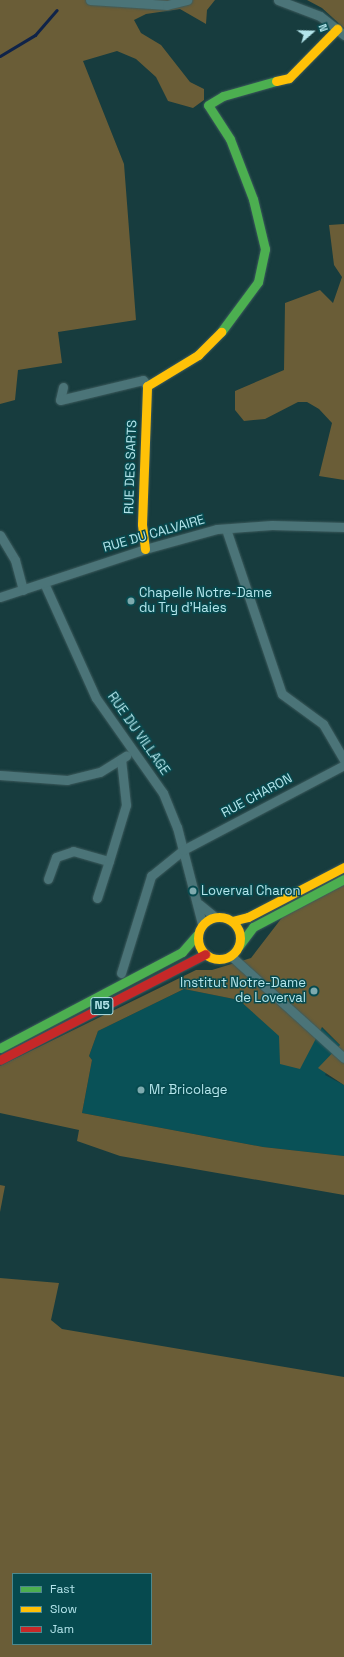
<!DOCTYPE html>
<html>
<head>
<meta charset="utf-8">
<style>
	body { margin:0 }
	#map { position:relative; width:344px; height:1657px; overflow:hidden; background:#173c3e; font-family:"Space Grotesk",sans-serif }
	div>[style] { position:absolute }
	.built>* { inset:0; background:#095157 }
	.green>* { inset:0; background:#6a5d37 }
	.stream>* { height:3px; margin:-1.5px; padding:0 1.5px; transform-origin:1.5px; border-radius:1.5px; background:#0f2349 }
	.roads { filter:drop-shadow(0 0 1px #3c5a5c) drop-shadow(0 0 1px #3c5a5c) }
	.street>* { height:9px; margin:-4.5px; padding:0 4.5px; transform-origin:4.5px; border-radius:4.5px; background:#4b7478 }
	.fast>* { height:9px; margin:-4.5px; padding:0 4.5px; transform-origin:4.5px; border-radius:4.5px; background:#4caf50 }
	.slow>* { height:9px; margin:-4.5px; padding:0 4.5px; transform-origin:4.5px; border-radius:4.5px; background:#ffc107 }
	.slow>.ring { margin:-4.5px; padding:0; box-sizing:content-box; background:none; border:9px solid #ffc107; border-radius:50% }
	.jam>* { height:9px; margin:-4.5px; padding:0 4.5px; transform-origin:4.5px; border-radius:4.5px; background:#c62828 }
	.dots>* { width:11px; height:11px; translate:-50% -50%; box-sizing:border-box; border:2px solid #064a4f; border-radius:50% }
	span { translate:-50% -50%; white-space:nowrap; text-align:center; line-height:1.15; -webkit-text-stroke:3px #064a4f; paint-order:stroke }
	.shield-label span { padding:1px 3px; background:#064a4f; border:1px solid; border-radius:3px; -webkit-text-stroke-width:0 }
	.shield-label { font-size:12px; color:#b4e5eb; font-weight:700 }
	.street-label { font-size:13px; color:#b4e5eb }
	.poi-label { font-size:13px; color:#b4e5eb }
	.left { translate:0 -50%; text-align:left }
	.right { translate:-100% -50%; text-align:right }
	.legend { position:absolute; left:12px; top:1573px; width:140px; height:72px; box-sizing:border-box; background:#064a4f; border:1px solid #4c888d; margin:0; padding:5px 7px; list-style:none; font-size:12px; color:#b4e5eb }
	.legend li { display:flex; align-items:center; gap:8px; height:20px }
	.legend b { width:20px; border:1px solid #4c888d }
	.north { position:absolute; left:292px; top:12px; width:40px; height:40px; -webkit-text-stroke:3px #064a4f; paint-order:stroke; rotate:70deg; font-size:11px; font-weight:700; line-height:16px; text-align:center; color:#b4e5eb }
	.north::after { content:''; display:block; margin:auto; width:14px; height:18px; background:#b4e5eb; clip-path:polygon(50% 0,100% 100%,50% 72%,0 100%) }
</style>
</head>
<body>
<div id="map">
	<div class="built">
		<div style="clip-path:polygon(184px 989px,239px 1000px,280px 1036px,321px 1027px,340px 1045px,325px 1075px,344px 1085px,344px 1156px,263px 1147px,82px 1113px,92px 1060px,89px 1056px,98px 1031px)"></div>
	</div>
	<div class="green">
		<div style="clip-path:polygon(0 0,215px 0,207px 10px,206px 24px,180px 9px,146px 14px,134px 20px,141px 33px,161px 45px,190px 82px,204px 89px,204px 100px,193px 108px,168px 101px,156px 77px,136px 59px,117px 51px,83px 61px,124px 164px,136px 320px,58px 332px,62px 363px,18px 370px,15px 400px,0 404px)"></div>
		<div style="clip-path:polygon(307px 0,344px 0,344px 28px,322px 8px)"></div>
		<div style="clip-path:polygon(344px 224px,344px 480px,319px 476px,332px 423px,319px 409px,307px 402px,298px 402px,265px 419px,244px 421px,235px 410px,235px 391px,284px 370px,285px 303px,320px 290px,333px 303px,342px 277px,334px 265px,329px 225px)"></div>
		<div style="clip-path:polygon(344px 884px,344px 1085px,318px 1068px,340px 1045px,322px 1027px,300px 1069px,280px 1064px,279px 1036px,239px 1000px,184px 989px,98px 1031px,89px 1056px,92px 1060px,82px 1113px,263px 1147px,344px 1156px,344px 1195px,120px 1156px,77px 1141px,79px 1130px,0 1113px,0 1066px,196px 970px,212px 970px,251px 958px,284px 915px)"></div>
		<div style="clip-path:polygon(0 1185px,5px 1186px,0 1212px)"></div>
		<div style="clip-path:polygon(evenodd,0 1278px,59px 1283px,51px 1320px,62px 1329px,344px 1377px,344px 1657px,0 1657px,0 1278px,13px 1574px,151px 1574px,151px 1644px,13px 1644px,13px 1574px)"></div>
	</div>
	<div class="stream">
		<div style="left:0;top:56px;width:41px;rotate:-31deg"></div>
		<div style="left:35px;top:35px;width:33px;rotate:-49deg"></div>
	</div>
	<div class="roads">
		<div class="street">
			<div style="left:90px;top:0;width:77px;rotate:3.7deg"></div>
			<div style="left:167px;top:5px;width:21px;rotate:-14deg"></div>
			<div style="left:278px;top:0;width:45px;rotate:20.9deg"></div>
			<div style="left:320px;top:16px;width:31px;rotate:38deg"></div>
			<div style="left:63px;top:387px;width:13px;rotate:103deg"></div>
			<div style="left:60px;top:400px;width:85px;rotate:-13.5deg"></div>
			<div style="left:143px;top:380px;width:7px;rotate:56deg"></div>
			<div style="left:226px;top:529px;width:174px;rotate:71.3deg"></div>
			<div style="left:282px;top:694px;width:51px;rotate:36.2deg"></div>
			<div style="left:323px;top:724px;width:42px;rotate:59.7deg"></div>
			<div style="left:0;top:535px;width:29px;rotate:59deg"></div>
			<div style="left:15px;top:560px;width:31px;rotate:75deg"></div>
			<div style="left:44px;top:583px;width:126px;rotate:65.7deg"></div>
			<div style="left:96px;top:698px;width:116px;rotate:54.8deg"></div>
			<div style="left:163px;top:793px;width:37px;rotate:68deg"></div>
			<div style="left:177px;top:827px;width:100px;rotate:75.5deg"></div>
			<div style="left:0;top:597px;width:153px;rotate:-18.3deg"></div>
			<div style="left:145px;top:549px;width:75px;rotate:-15.5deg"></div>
			<div style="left:217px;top:529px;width:55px;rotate:-4.2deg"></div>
			<div style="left:272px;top:525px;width:72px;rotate:1.6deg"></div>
			<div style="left:0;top:775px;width:67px;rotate:4.3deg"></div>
			<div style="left:67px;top:780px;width:34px;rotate:-14deg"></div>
			<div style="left:100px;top:772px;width:31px;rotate:-32deg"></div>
			<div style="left:48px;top:879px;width:23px;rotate:-70deg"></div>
			<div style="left:56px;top:857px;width:18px;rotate:-19deg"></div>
			<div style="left:73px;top:851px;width:37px;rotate:16deg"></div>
			<div style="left:109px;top:861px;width:59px;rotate:-73.1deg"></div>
			<div style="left:126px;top:805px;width:46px;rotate:-96.2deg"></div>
			<div style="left:97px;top:898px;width:39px;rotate:-72deg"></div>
			<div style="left:199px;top:904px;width:21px;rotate:39deg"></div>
			<div style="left:231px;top:956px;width:152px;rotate:42.1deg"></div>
			<div style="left:121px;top:973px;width:102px;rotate:-72.8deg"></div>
			<div style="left:151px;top:876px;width:41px;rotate:-39.1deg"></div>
			<div style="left:183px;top:850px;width:182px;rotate:-27.8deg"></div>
		</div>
		<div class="fast">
			<div style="left:221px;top:332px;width:62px;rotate:-53.5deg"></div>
			<div style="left:258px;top:282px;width:34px;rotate:-78deg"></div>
			<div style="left:265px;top:249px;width:51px;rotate:-103.5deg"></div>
			<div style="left:253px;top:199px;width:64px;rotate:-111deg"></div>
			<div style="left:230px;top:139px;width:40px;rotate:-122.9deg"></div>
			<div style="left:208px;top:105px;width:17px;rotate:-31deg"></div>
			<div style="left:223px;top:96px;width:55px;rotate:-15.8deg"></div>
			<div style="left:238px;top:947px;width:25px;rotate:-53deg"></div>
			<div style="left:253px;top:927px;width:103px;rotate:-27.8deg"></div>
			<div style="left:0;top:1048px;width:206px;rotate:-27.8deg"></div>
			<div style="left:182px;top:952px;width:23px;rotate:-49deg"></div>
		</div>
		<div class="slow">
			<div style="left:276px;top:81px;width:13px;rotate:-13deg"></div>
			<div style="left:289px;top:78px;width:69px;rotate:-45.6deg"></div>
			<div style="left:145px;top:549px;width:25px;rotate:-97deg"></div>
			<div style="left:142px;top:524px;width:138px;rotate:-87.9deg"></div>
			<div style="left:147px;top:386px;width:60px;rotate:-31.3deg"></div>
			<div style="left:198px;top:355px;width:33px;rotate:-45deg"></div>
			<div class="ring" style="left:198px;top:917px;width:33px;height:33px"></div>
			<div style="left:232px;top:921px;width:16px;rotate:-14deg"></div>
			<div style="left:248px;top:917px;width:108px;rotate:-27.5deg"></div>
		</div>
		<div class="jam">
			<div style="left:0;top:1060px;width:231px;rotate:-27.3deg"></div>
		</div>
	</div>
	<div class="dots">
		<div style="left:131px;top:601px;background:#7daaae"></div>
		<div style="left:193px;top:891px;background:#7daaae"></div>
		<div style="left:314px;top:991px;background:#7daaae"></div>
		<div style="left:141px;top:1090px;background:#7daaae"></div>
	</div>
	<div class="shield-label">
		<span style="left:102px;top:1006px">N5</span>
	</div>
	<div class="street-label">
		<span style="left:131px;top:467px;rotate:-88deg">RUE DES SARTS</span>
		<span style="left:154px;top:534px;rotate:-16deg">RUE DU CALVAIRE</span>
		<span style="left:138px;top:734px;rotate:55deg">RUE DU VILLAGE</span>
		<span style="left:257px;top:796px;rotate:-28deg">RUE CHARON</span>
	</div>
	<div class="poi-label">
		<span class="left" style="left:139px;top:601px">Chapelle Notre-Dame<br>du Try d'Haies</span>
		<span class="left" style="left:201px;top:891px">Loverval Charon</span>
		<span class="right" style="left:306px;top:991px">Institut Notre-Dame<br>de Loverval</span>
		<span class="left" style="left:149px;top:1090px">Mr Bricolage</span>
	</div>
	<ul class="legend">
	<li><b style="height:5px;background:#4caf50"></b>Fast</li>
	<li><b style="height:5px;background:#ffc107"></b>Slow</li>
	<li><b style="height:5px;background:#c62828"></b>Jam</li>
	</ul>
	<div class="north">N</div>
</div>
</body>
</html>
